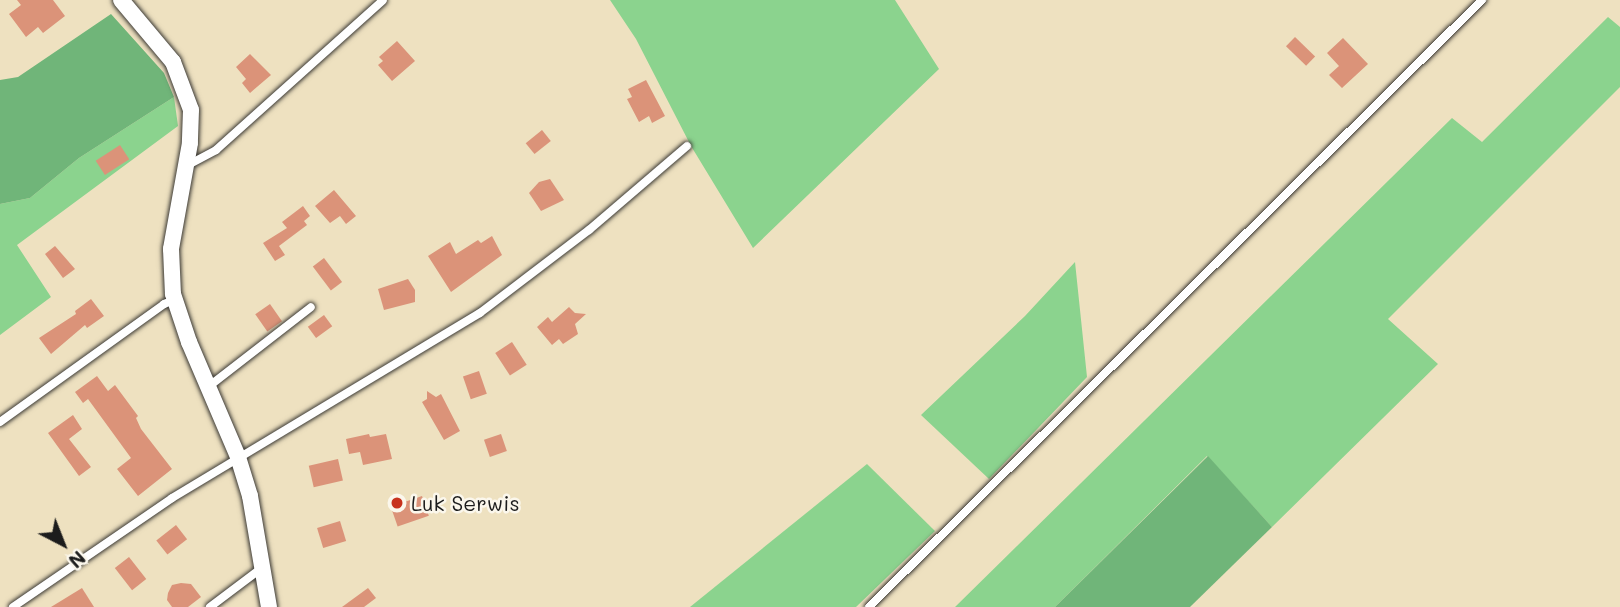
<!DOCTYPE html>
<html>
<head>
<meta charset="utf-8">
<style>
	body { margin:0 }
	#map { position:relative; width:1620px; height:607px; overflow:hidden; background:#eee1c0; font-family:Mali,sans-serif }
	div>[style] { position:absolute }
	.green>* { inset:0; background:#8bd38e }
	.forest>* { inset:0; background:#70b579 }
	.building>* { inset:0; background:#db9379; transform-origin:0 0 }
	.roads { filter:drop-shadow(0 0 2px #3c3a35) drop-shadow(0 0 2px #3c3a35) }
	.service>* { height:8px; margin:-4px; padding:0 4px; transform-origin:4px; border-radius:4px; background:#fff }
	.minor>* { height:16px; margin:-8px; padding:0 8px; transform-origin:8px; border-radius:8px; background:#fff }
	.dots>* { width:19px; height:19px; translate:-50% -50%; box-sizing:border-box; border:4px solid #fbf7ec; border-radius:50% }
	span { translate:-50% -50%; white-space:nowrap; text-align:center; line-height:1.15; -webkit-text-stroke:5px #fbf7ec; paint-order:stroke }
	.poi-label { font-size:21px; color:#1c1c1c }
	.left { translate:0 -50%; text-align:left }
	.north { position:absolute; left:28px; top:509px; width:70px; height:70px; -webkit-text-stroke:5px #fbf7ec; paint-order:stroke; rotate:138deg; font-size:19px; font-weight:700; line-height:28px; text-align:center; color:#1c1c1c }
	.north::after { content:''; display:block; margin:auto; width:24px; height:32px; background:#1c1c1c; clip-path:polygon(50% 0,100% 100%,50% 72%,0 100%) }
</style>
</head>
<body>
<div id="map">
	<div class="green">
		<div style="clip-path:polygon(610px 0,895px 0,939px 69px,753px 248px,691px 146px,636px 39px)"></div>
		<div style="clip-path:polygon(1608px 17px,1620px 27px,1620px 87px,1388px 319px,1438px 364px,1272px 527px,1207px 456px,1055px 607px,955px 607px,1452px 118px,1482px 142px)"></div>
		<div style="clip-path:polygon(174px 97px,178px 126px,17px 245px,51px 297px,0 335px,0 204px,30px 198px,79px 158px)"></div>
		<div style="clip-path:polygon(1075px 262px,1087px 377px,989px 479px,921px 415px,1025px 316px)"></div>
		<div style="clip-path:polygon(867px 464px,935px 531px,856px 607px,690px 607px)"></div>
	</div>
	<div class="forest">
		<div style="clip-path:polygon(111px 14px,164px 73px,174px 97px,79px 158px,30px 198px,0 204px,0 80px,18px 77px)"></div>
		<div style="clip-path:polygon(1208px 456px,1272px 527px,1190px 607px,1055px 607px)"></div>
	</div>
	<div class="building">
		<div style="clip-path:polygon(17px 0,53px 0,65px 16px,43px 33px,38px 27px,26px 37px,9px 14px,21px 5px)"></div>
		<div style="left:1295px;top:37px;width:28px;height:13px;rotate:44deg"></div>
		<div style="clip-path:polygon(1343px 38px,1368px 64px,1342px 88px,1329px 75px,1339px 66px,1327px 53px)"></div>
		<div style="clip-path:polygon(397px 41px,415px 61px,392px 81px,378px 65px,383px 61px,379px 57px)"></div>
		<div style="clip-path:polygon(250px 54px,271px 75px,250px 93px,242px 83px,246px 79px,236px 67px)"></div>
		<div style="clip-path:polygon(646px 80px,665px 116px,652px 123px,649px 116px,639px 122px,627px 99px,632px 97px,628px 89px)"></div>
		<div style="left:542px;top:130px;width:14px;height:21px;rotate:51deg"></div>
		<div style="left:120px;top:145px;width:17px;height:29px;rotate:57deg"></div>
		<div style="clip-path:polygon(550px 179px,564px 200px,541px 211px,529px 193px,539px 182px)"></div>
		<div style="clip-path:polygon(334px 190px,356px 216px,346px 224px,340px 216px,330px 223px,315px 206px)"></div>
		<div style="clip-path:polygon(303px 206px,310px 216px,304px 221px,307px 225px,279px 246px,285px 255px,275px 261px,263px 243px,287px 228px,282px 222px)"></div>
		<div style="clip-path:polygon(492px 236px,502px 255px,451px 292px,428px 256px,450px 242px,456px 254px,478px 240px,481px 243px)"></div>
		<div style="clip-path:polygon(55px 246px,75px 269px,63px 278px,45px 254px)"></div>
		<div style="left:324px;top:258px;width:30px;height:14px;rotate:53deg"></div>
		<div style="clip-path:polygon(408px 279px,415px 290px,415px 302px,384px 310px,378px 289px)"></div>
		<div style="clip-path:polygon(91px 299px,104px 316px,87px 328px,85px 325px,51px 354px,39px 338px,76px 314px,75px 311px)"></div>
		<div style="left:270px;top:304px;width:21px;height:18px;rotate:55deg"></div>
		<div style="clip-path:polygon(569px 307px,575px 313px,586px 314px,575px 324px,578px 334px,563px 344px,559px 339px,552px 345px,537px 327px,548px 317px,552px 322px)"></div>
		<div style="left:324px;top:315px;width:14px;height:20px;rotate:54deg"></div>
		<div style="left:512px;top:342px;width:27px;height:20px;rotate:57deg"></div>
		<div style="left:479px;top:371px;width:24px;height:17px;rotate:71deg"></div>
		<div style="clip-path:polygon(97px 376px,108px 391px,115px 385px,138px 416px,136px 418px,141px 429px,172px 469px,138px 496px,117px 469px,131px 458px,88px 399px,83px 403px,75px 392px)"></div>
		<div style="clip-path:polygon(427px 391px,436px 397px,441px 394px,460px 431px,444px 440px,422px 402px,427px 399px)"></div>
		<div style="clip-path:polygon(73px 415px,82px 429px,69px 439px,91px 467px,79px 476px,48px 433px)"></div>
		<div style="clip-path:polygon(369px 434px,370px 437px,386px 434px,392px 459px,363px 465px,360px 452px,349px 454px,346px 439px)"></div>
		<div style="left:501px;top:434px;width:18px;height:18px;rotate:71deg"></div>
		<div style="left:338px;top:459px;width:22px;height:30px;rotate:77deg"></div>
		<div style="left:422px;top:496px;width:21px;height:33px;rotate:71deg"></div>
		<div style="left:340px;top:521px;width:21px;height:24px;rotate:73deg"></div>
		<div style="left:176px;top:525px;width:18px;height:25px;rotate:52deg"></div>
		<div style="left:129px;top:557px;width:28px;height:18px;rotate:52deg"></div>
		<div style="clip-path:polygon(181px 583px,191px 584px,201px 597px,188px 607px,172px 607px,167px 600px,168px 593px,172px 585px)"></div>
		<div style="clip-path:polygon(82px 588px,94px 607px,51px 607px)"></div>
		<div style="clip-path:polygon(368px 588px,376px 598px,364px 607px,342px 607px)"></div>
	</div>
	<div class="roads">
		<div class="service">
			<div style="left:188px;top:165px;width:32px;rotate:-28deg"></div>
			<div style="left:216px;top:150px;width:224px;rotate:-41.9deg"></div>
			<div style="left:208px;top:387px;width:130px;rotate:-37.8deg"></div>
			<div style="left:0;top:422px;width:202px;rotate:-35.7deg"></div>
			<div style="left:164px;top:304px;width:11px;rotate:-22deg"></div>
			<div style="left:13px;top:607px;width:193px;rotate:-34.4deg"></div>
			<div style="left:172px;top:498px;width:359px;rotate:-31deg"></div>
			<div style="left:480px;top:313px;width:137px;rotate:-37.3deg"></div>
			<div style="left:589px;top:230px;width:129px;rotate:-40.6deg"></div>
			<div style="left:210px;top:607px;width:66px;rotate:-37deg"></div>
			<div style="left:869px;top:607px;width:863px;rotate:-44.72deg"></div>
		</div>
		<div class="minor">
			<div style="left:121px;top:0;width:81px;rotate:50deg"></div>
			<div style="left:173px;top:62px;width:51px;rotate:69.4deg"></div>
			<div style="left:191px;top:110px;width:33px;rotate:92deg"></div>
			<div style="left:190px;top:143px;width:108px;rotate:100.2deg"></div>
			<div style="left:171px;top:249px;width:45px;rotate:87.5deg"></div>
			<div style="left:173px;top:294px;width:51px;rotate:71.6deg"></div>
			<div style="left:189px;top:342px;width:125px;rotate:66.9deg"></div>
			<div style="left:238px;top:457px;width:41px;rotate:72.9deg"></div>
			<div style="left:250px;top:496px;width:113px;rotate:80.3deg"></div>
		</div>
	</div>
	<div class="dots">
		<div style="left:397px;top:503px;background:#c8321e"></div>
	</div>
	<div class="poi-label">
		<span class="left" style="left:411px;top:503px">Luk Serwis</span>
	</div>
	<div class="north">N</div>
</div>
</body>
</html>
